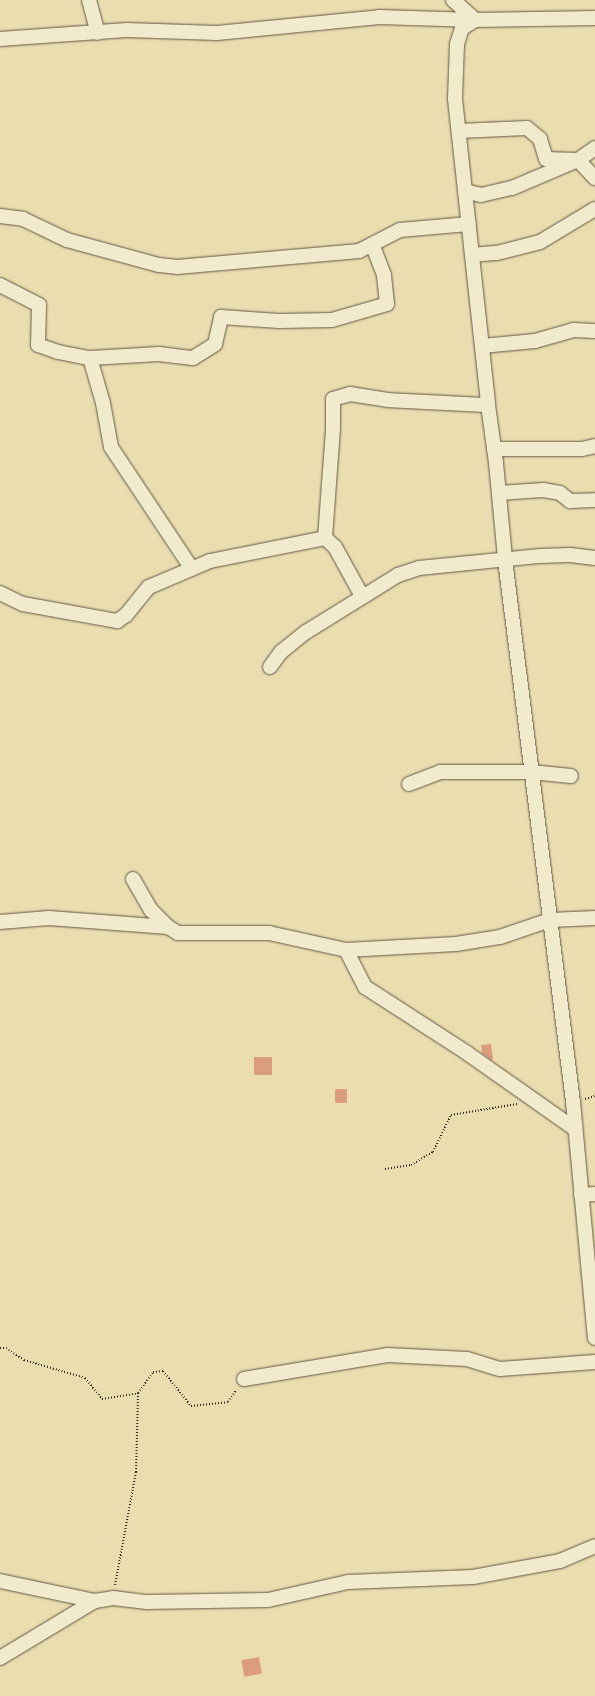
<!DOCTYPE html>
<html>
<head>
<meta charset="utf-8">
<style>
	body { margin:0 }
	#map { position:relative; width:595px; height:1696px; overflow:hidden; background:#eadeb0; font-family:"IM FELL English",serif }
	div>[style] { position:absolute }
	.building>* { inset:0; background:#dc9d7e; transform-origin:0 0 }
	.path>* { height:2px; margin-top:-1px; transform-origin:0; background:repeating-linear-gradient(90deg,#352821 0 1px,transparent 0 3px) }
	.roads { filter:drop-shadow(0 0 1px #625645) drop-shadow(0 0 1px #625645) }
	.street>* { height:14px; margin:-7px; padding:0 7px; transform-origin:7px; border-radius:7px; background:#f1eacc }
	span { translate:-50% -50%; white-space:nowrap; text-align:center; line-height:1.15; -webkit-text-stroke:4px #f1eacc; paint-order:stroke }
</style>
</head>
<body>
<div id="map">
	<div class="building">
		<div style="clip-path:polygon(491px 1044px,493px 1059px,491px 1060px,482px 1053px,481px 1045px)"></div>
		<div style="left:254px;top:1057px;width:18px;height:18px"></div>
		<div style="left:335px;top:1089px;width:12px;height:14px"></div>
		<div style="left:259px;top:1657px;width:17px;height:18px;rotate:80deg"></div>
	</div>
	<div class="path">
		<div style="left:585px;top:1099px;width:10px;rotate:-17deg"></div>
		<div style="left:385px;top:1169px;width:26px;rotate:-9deg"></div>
		<div style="left:411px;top:1165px;width:26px;rotate:-31deg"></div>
		<div style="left:433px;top:1152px;width:41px;rotate:-64.1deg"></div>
		<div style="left:451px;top:1115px;width:67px;rotate:-9.5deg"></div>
		<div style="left:0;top:1348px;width:6px"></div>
		<div style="left:6px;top:1348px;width:22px;rotate:34deg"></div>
		<div style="left:24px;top:1360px;width:64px;rotate:16.4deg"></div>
		<div style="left:85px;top:1378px;width:27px;rotate:51deg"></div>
		<div style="left:102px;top:1399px;width:36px;rotate:-9deg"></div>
		<div style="left:138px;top:1393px;width:26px;rotate:-54deg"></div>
		<div style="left:153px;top:1372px;width:10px;rotate:-6deg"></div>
		<div style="left:163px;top:1371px;width:45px;rotate:51.3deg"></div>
		<div style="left:191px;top:1406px;width:37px;rotate:-6deg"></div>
		<div style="left:228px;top:1402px;width:14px;rotate:-56deg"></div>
		<div style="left:115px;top:1585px;width:115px;rotate:-79.5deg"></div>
		<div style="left:136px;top:1472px;width:79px;rotate:-88.5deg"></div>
	</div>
	<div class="roads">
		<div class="street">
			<div style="left:89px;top:0;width:34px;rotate:75deg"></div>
			<div style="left:453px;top:0;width:30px;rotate:42deg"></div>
			<div style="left:475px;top:20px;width:15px;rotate:148deg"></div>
			<div style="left:462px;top:28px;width:17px;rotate:107deg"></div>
			<div style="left:457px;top:44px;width:55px;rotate:92.1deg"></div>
			<div style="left:455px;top:99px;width:308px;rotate:83.8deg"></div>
			<div style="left:488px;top:405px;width:59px;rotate:82.1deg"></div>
			<div style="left:496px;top:463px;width:96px;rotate:84.6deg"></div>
			<div style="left:505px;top:559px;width:547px;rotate:82.86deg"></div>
			<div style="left:573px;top:1102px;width:237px;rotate:84.7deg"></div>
			<div style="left:0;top:39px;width:127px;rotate:-4.1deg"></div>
			<div style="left:127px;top:30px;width:90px;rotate:1.9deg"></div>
			<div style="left:217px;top:33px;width:163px;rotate:-5.6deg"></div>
			<div style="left:379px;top:17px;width:96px;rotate:1.8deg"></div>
			<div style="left:475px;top:20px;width:120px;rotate:-1deg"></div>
			<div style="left:459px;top:131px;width:68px;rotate:-2.5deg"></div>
			<div style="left:527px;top:128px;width:17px;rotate:40deg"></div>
			<div style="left:540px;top:139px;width:21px;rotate:73deg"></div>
			<div style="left:546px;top:159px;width:32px;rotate:2deg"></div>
			<div style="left:578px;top:160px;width:25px;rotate:47deg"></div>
			<div style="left:465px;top:191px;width:16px;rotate:14deg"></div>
			<div style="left:481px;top:195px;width:32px;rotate:-13deg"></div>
			<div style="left:512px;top:188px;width:72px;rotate:-23deg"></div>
			<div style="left:578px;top:160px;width:21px;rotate:-35deg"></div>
			<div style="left:0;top:216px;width:23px;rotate:7deg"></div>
			<div style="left:23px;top:219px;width:49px;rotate:25.5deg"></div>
			<div style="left:67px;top:240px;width:95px;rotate:15.2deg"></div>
			<div style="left:159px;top:265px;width:18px;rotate:6deg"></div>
			<div style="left:177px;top:267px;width:183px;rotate:-5deg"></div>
			<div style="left:359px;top:251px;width:46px;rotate:-27.1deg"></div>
			<div style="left:400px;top:230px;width:69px;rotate:-5deg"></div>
			<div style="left:472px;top:255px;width:25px;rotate:-5deg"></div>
			<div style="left:497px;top:253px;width:44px;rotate:-14.3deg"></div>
			<div style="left:540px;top:242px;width:64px;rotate:-31deg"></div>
			<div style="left:0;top:285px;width:44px;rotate:27.1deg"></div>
			<div style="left:39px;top:305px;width:40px;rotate:91.4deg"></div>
			<div style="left:38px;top:345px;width:21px;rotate:19deg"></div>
			<div style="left:58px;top:352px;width:33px;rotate:11deg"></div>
			<div style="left:90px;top:358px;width:47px;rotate:73.9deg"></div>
			<div style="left:103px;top:403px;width:45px;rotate:79.7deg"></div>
			<div style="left:111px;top:447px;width:146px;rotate:56.4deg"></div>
			<div style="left:482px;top:346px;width:53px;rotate:-5.4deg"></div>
			<div style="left:535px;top:341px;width:41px;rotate:-15.8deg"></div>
			<div style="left:574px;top:330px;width:21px;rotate:3deg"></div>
			<div style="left:90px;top:358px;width:69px;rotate:-3.3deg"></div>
			<div style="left:159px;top:354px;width:34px;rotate:7deg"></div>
			<div style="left:193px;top:358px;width:26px;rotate:-32deg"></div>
			<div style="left:215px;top:344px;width:28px;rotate:-77deg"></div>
			<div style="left:221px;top:317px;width:58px;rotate:3.9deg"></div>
			<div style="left:279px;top:321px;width:53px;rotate:-1.1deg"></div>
			<div style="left:332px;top:320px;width:57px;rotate:-16.2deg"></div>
			<div style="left:387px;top:304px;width:29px;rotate:-96deg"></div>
			<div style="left:384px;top:275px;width:31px;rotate:-111deg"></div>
			<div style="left:494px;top:449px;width:88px"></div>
			<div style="left:582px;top:449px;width:13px;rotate:-13deg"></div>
			<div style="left:499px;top:493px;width:44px;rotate:-3.9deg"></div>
			<div style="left:543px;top:490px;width:17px;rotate:10deg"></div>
			<div style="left:560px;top:493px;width:13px;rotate:39deg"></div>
			<div style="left:570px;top:501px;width:25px;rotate:-2deg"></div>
			<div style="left:325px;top:538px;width:110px;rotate:-85.8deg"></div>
			<div style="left:333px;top:428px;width:29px;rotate:-90deg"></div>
			<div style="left:333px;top:399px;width:18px;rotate:-16deg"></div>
			<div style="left:350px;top:394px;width:38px;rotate:9deg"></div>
			<div style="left:388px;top:400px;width:100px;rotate:2.9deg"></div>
			<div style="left:0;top:593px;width:25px;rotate:26deg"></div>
			<div style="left:23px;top:604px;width:96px;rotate:10.3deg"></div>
			<div style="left:117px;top:621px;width:11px;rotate:-34deg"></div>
			<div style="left:126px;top:615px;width:36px;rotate:-51deg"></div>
			<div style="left:149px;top:587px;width:66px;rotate:-23.1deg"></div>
			<div style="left:210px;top:561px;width:117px;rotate:-11.3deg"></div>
			<div style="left:325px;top:538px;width:13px;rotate:42deg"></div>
			<div style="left:335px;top:547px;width:56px;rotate:61.1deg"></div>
			<div style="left:270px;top:667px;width:19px;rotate:-54deg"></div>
			<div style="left:281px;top:652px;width:32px;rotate:-39deg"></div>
			<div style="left:306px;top:632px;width:108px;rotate:-31.8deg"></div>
			<div style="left:398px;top:575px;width:22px;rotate:-18deg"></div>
			<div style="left:419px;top:568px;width:122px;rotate:-5.7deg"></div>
			<div style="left:540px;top:556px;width:30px;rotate:-2deg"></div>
			<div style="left:570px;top:555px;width:25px;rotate:7deg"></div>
			<div style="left:409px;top:784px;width:33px;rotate:-21deg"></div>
			<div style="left:440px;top:772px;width:91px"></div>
			<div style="left:531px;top:772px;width:40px;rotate:5.7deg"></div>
			<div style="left:133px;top:879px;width:36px;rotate:60deg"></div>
			<div style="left:151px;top:910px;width:24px;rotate:45deg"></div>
			<div style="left:168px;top:927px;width:12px;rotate:31deg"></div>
			<div style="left:178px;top:933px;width:91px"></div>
			<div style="left:269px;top:933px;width:79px;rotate:12.4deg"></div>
			<div style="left:346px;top:950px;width:110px;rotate:-3.1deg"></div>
			<div style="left:456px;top:944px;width:45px;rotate:-9deg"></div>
			<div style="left:500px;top:937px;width:53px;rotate:-18.8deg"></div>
			<div style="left:550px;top:920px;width:45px;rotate:-2.5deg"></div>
			<div style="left:0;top:922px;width:49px;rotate:-4.7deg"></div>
			<div style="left:49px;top:918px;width:119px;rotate:4.3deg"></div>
			<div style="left:346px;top:950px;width:42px;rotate:62.8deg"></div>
			<div style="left:365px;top:987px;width:121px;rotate:32.9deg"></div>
			<div style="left:467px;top:1053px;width:132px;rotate:35.1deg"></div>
			<div style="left:581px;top:1195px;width:14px;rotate:-4deg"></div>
			<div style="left:244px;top:1379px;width:145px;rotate:-9.5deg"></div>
			<div style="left:387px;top:1355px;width:80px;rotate:2.9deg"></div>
			<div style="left:467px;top:1359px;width:34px;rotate:17deg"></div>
			<div style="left:500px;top:1369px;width:95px;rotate:-4.2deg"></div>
			<div style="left:0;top:1581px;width:97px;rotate:11.9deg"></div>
			<div style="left:0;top:1658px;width:111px;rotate:-31deg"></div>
			<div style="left:95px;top:1601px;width:18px;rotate:-9deg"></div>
			<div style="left:113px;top:1598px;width:34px;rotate:7deg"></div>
			<div style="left:147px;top:1602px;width:121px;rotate:-0.9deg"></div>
			<div style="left:268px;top:1600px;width:82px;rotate:-12.7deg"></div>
			<div style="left:348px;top:1582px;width:125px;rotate:-2.3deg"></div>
			<div style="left:473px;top:1577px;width:88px;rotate:-10.4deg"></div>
			<div style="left:560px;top:1561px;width:38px;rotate:-23deg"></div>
		</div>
	</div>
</div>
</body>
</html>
